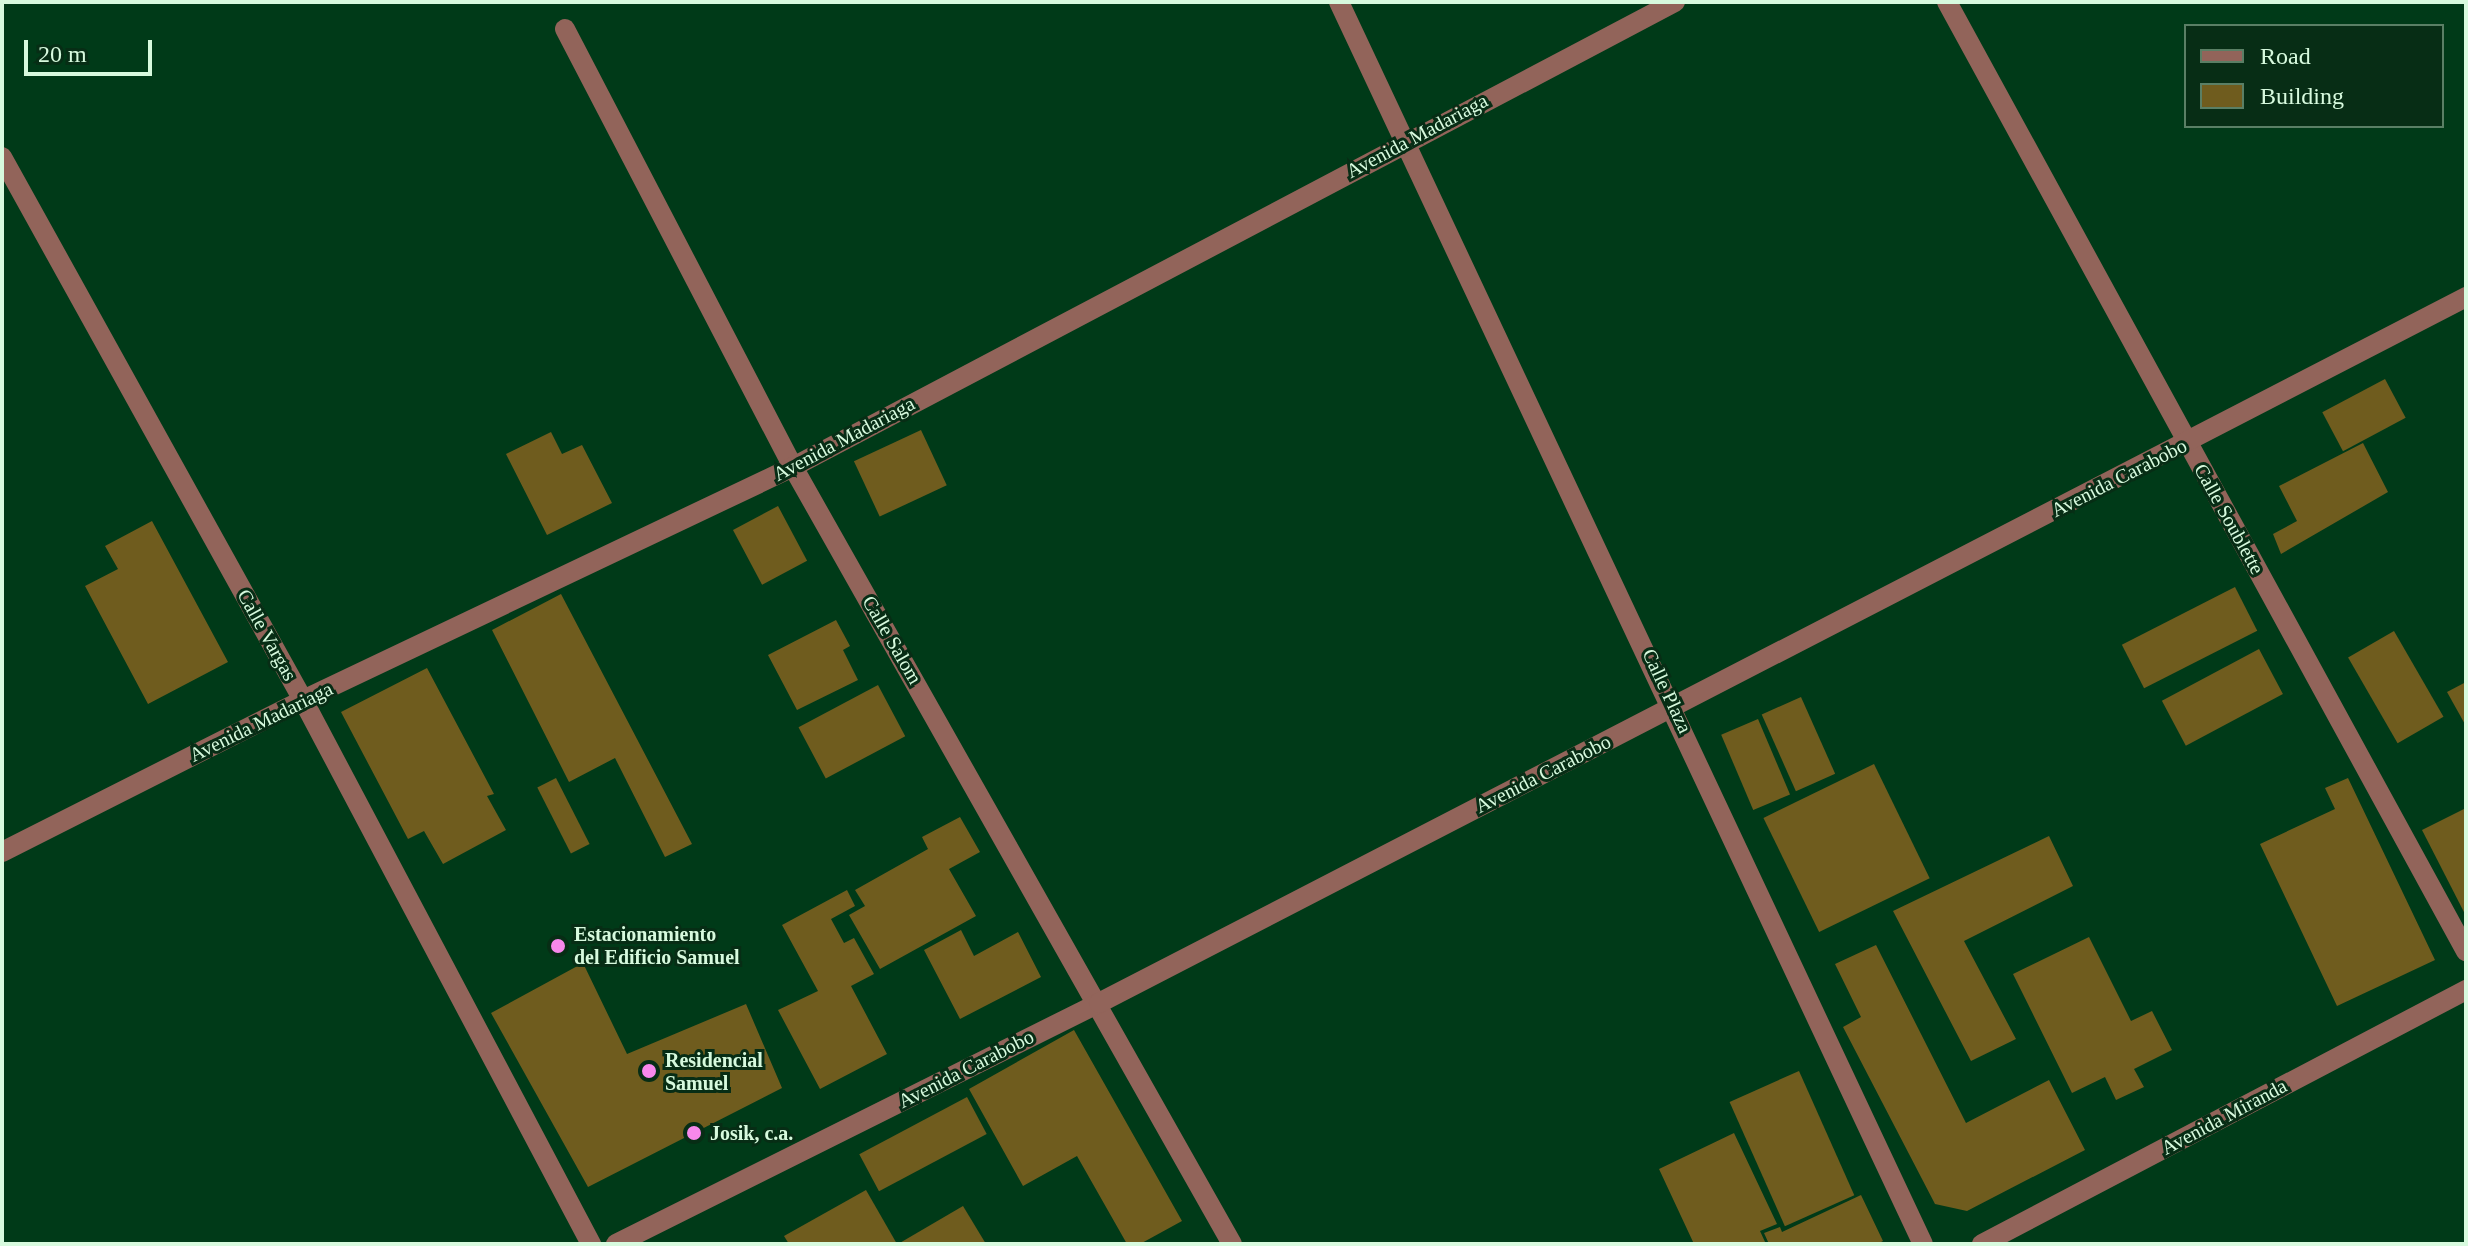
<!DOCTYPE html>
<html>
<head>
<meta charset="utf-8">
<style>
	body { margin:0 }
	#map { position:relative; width:2468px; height:1246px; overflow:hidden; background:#003a18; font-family:"Times New Roman",serif }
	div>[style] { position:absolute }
	.building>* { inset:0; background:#6f5c1e; transform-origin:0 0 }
	.minor>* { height:20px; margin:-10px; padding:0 10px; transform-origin:10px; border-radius:10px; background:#92645a }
	.dots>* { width:22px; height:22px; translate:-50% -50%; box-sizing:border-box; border:4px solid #072d15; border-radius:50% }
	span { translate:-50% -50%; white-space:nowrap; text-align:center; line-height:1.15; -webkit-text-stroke:6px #072d15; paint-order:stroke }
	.street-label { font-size:20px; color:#d7fade }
	.poi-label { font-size:20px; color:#d7fade; font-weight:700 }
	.left { translate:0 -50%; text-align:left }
	.frame { position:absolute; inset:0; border:4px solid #d7fade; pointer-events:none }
	.legend { position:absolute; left:2184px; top:24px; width:260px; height:104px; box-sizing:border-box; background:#072d15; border:2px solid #5a7f65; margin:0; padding:10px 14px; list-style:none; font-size:24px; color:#d7fade }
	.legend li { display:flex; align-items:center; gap:16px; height:40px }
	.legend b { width:40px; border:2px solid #5a7f65 }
	.scale { position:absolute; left:24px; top:40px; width:128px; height:36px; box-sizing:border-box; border:4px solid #d7fade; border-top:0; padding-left:10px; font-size:24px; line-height:28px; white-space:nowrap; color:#d7fade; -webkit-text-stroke:6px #072d15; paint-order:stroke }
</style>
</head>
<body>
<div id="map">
	<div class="building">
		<div style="left:2385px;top:379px;width:44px;height:71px;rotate:62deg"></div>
		<div style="left:921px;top:430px;width:61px;height:74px;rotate:65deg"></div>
		<div style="clip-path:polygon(551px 432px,562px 454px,582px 445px,612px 503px,547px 535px,506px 454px)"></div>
		<div style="clip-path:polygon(2363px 443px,2388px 492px,2281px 554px,2273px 534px,2297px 521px,2279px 486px)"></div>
		<div style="left:778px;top:506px;width:62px;height:51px;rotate:62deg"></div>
		<div style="clip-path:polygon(152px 521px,228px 662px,148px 704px,85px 586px,118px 569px,105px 546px)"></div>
		<div style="left:2235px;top:587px;width:49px;height:127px;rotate:63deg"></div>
		<div style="clip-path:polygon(561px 594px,692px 844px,665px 857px,615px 758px,569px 782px,492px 630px)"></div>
		<div style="clip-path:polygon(836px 620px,850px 646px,843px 650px,858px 680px,797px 710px,768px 655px)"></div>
		<div style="left:2394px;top:631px;width:99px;height:53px;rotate:60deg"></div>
		<div style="left:2259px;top:649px;width:51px;height:110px;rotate:62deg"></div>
		<div style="clip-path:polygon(427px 668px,494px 794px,487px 796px,506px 830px,443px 864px,424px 831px,408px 839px,341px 712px)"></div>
		<div style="clip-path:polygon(2466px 682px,2466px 726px,2447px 692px)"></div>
		<div style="left:878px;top:685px;width:58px;height:90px;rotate:62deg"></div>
		<div style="left:1801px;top:697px;width:84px;height:43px;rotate:66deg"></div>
		<div style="left:1758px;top:719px;width:82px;height:40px;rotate:67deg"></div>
		<div style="left:1874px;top:764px;width:127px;height:123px;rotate:64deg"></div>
		<div style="left:556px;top:778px;width:74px;height:21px;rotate:63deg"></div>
		<div style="clip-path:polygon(2348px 778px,2435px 960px,2337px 1006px,2260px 844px,2335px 809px,2325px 788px)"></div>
		<div style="clip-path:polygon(2466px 808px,2466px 916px,2422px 830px)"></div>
		<div style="clip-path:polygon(960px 817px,980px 852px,949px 869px,976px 916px,880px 969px,849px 915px,865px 906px,855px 890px,928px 849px,922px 837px)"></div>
		<div style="clip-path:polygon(2049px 836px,2073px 886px,1964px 941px,2016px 1039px,1971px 1061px,1893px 911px)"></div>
		<div style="clip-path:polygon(847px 890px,855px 906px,831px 919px,844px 943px,854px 938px,874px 974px,851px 986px,887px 1054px,820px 1089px,778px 1010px,818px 991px,782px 925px)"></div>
		<div style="clip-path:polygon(961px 930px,974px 956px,1018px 932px,1041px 977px,960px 1019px,924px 950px)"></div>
		<div style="clip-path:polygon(2089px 937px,2131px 1021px,2152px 1011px,2172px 1050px,2134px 1069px,2144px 1087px,2116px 1100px,2105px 1077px,2072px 1093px,2013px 974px)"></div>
		<div style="clip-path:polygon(1876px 945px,1966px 1123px,2049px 1080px,2085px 1150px,1967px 1211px,1935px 1204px,1843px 1027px,1861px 1017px,1835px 964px)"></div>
		<div style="clip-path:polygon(583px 963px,627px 1054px,746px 1004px,782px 1088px,588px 1187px,491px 1013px)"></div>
		<div style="clip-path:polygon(1074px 1030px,1182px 1221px,1140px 1244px,1127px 1244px,1077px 1156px,1023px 1186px,969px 1089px)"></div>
		<div style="left:1799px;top:1071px;width:136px;height:76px;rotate:66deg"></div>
		<div style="left:967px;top:1097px;width:42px;height:122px;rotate:62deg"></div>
		<div style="clip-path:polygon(1734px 1133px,1777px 1224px,1760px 1231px,1766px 1244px,1694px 1244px,1659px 1169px)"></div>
		<div style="clip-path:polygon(866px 1190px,897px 1244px,789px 1244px,784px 1236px)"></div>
		<div style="clip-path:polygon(1861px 1195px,1883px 1241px,1877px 1244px,1769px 1244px,1764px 1233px,1780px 1227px,1782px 1232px)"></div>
		<div style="clip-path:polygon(963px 1206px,986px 1244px,898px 1244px)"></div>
	</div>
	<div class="minor">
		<div style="left:1339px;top:2px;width:1372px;rotate:64.82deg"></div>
		<div style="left:1947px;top:2px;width:1082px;rotate:61.33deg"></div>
		<div style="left:565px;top:29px;width:494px;rotate:62.5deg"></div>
		<div style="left:793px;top:467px;width:892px;rotate:60.53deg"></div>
		<div style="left:2px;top:157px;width:621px;rotate:61deg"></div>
		<div style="left:303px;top:700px;width:616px;rotate:62.1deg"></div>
		<div style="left:2px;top:852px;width:337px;rotate:-26.8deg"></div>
		<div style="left:303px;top:700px;width:543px;rotate:-25.43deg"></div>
		<div style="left:793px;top:467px;width:997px;rotate:-27.8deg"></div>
		<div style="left:616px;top:1244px;width:540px;rotate:-26.52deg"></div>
		<div style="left:1099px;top:1003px;width:1539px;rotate:-27.31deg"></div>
		<div style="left:1982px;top:1244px;width:547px;rotate:-27.69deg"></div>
	</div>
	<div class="dots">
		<div style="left:558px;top:946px;background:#f888eb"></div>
		<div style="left:649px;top:1071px;background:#f888eb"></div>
		<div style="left:694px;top:1133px;background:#f888eb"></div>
	</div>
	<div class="street-label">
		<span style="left:1417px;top:136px;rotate:-28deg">Avenida Madariaga</span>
		<span style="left:844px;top:439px;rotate:-28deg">Avenida Madariaga</span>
		<span style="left:2119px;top:478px;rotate:-27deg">Avenida Carabobo</span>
		<span style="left:2229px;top:519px;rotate:61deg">Calle Soublette</span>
		<span style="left:267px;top:635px;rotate:61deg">Calle Vargas</span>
		<span style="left:892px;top:640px;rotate:60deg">Calle Salom</span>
		<span style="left:1667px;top:691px;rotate:65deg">Calle Plaza</span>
		<span style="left:261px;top:722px;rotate:-26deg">Avenida Madariaga</span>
		<span style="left:1543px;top:774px;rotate:-27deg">Avenida Carabobo</span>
		<span style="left:966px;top:1069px;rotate:-27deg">Avenida Carabobo</span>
		<span style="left:2224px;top:1117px;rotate:-28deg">Avenida Miranda</span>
	</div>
	<div class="poi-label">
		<span class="left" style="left:574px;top:946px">Estacionamiento<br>del Edificio Samuel</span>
		<span class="left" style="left:665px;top:1072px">Residencial<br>Samuel</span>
		<span class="left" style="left:710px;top:1133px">Josik, c.a.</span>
	</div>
	<div class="frame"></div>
	<ul class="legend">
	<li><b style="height:10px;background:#92645a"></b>Road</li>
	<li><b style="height:22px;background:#6f5c1e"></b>Building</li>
	</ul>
	<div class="scale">20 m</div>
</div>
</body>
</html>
